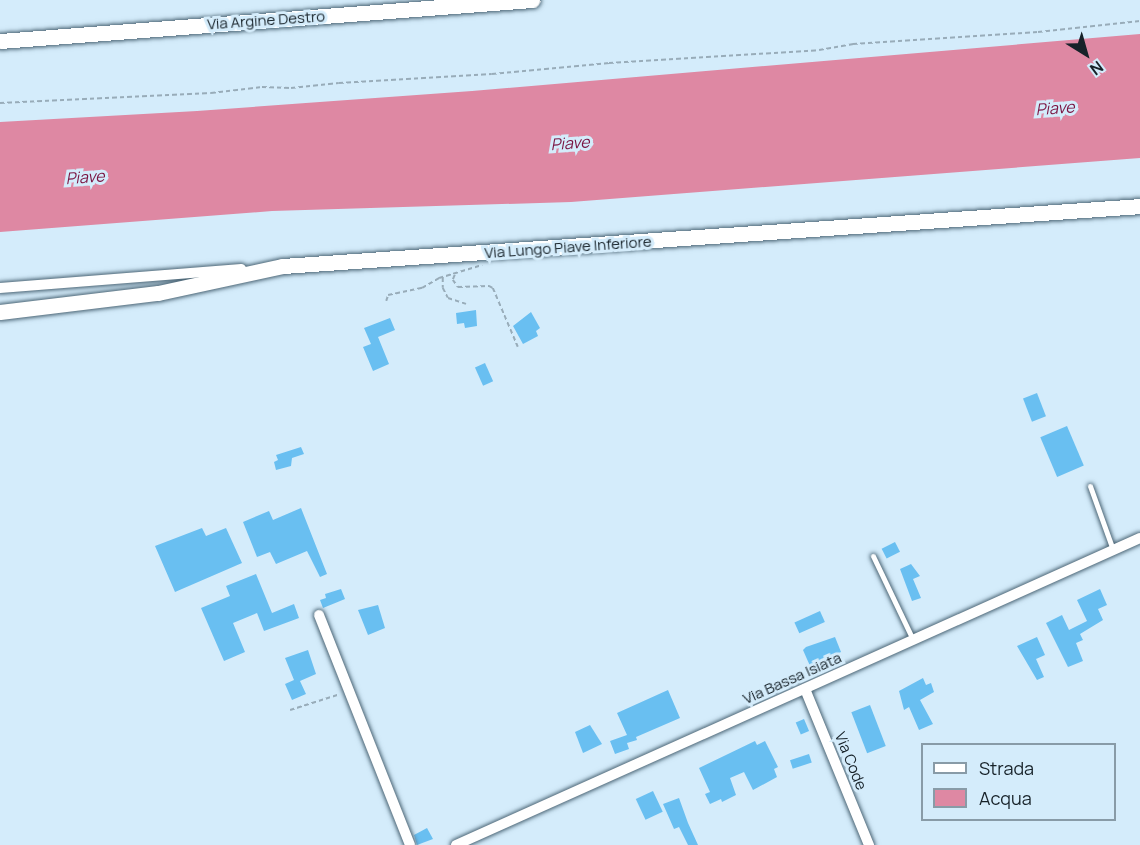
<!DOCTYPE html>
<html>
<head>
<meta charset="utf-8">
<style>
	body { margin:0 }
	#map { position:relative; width:1140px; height:845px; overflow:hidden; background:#d4ecfb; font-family:Manrope,sans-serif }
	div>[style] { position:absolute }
	.water>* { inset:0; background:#de88a3 }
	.building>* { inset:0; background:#69bff1; transform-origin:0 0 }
	.path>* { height:1.5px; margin-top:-0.75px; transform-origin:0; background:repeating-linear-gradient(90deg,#98acb9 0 4.5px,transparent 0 7.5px) }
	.roads { filter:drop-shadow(0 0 2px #4c6676) drop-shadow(0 0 2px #4c6676) }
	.lane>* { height:5px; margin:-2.5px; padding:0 2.5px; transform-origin:2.5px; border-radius:2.5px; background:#fff }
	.street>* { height:10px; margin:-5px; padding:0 5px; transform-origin:5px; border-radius:5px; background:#fff }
	.secondary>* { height:15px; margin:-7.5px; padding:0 7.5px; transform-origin:7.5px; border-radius:7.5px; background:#fff }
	span { translate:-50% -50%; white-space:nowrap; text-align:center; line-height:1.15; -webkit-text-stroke:6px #d4ecfb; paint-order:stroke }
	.street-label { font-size:15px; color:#172229 }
	.water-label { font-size:16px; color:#7a1341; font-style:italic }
	.legend { position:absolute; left:921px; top:743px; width:195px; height:78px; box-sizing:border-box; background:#d4ecfb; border:2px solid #889ba7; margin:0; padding:8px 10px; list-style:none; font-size:18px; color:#172229 }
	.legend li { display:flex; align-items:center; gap:12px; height:30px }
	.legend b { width:30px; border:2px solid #889ba7 }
	.north { position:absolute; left:1056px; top:24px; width:60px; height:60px; -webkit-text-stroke:4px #d4ecfb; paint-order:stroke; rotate:143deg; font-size:16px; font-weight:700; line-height:24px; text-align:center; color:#172229 }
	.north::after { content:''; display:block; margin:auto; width:21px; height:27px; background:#172229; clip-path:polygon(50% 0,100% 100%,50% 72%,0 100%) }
</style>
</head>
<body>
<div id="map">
	<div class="water">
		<div style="clip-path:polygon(1140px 34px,1140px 158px,571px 202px,272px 211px,0 232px,0 122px,197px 111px,472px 91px)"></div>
	</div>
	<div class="building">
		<div style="clip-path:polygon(476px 310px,477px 326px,465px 328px,464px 323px,457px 324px,456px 313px)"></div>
		<div style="clip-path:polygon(531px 312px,540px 328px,536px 331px,538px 336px,523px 344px,513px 326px)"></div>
		<div style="clip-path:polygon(390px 318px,395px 330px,378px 337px,389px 364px,373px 371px,363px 347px,371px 344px,364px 328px)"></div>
		<div style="left:485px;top:363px;width:20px;height:11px;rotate:66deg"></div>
		<div style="left:1037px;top:393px;width:25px;height:15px;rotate:69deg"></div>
		<div style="left:1067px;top:426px;width:43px;height:29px;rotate:67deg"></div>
		<div style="clip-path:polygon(301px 447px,304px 454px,292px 458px,291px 466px,276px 470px,274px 462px,278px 460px,276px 455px)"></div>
		<div style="clip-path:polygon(301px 508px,327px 574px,320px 577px,307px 551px,276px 564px,270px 552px,257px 557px,243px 522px,269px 511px,273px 520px)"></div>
		<div style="clip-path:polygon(202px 528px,206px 536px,226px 528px,242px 563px,175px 592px,155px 546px)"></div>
		<div style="left:895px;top:542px;width:11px;height:15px;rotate:63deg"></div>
		<div style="clip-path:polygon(911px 564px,920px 576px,913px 579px,921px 598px,912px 601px,900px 569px)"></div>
		<div style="clip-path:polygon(256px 574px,272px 613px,294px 604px,299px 618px,264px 631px,257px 613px,233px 623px,245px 652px,224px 661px,201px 608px,230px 596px,226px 586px)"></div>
		<div style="clip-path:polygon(341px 589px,345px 599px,323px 608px,320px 600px,326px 598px,325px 594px)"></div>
		<div style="clip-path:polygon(1100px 589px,1107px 605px,1098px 609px,1103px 620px,1080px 634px,1083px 640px,1076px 643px,1083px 661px,1068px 667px,1046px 623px,1062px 615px,1069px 630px,1087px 621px,1077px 600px)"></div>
		<div style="clip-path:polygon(378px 605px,385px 628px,368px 635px,358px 610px)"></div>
		<div style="left:820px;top:611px;width:12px;height:28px;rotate:66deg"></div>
		<div style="clip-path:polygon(835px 637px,841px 652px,810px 666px,803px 650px,806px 647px)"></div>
		<div style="clip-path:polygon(1037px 637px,1045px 655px,1036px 659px,1044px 677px,1037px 680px,1017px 646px)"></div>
		<div style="clip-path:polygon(308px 650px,316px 674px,300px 681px,306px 694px,292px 700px,285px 684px,294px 680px,285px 658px)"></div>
		<div style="clip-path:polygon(923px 678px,926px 685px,931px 683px,934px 692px,920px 700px,933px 724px,919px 730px,909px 707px,904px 710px,899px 691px)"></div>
		<div style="clip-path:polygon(668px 690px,680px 718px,636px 737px,637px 740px,627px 743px,629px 749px,615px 754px,610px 741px,627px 735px,617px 713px)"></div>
		<div style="left:870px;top:705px;width:44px;height:20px;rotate:69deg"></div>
		<div style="left:804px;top:719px;width:13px;height:9px;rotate:67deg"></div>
		<div style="clip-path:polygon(590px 725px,602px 744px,583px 753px,575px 732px)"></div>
		<div style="clip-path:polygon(755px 741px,757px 745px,765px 741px,778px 767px,774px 769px,777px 777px,753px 790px,744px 772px,730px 778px,736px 795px,722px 802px,721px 799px,710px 804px,705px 794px,710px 792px,699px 768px)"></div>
		<div style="left:809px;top:754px;width:9px;height:20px;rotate:72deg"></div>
		<div style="left:653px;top:791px;width:23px;height:19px;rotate:65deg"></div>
		<div style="clip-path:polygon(679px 798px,688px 823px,698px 845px,688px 845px,679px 827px,674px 829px,663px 804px)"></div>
		<div style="clip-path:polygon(427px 828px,433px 839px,417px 845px,414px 835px)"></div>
	</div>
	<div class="path">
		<div style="left:0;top:103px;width:211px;rotate:-2.7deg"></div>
		<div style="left:211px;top:93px;width:51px;rotate:-6.7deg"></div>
		<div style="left:262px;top:87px;width:29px;rotate:2deg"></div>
		<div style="left:291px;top:88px;width:48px;rotate:-5.9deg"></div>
		<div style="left:339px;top:83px;width:153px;rotate:-3.4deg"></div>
		<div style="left:492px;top:74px;width:118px;rotate:-5.4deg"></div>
		<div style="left:609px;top:63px;width:210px;rotate:-3.5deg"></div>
		<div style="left:819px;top:50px;width:35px;rotate:-10deg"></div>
		<div style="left:853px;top:44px;width:185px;rotate:-3.7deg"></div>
		<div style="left:1038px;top:32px;width:103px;rotate:-6.2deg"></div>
		<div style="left:455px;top:275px;width:5px;rotate:112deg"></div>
		<div style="left:453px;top:280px;width:9px;rotate:54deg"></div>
		<div style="left:458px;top:287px;width:31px;rotate:-2deg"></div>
		<div style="left:489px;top:286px;width:4px;rotate:27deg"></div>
		<div style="left:493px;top:288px;width:64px;rotate:67deg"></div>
		<div style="left:443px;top:278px;width:10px;rotate:90deg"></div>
		<div style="left:443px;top:288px;width:11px;rotate:63deg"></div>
		<div style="left:448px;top:298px;width:19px;rotate:18deg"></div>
		<div style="left:386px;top:301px;width:6px;rotate:-72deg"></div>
		<div style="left:388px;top:295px;width:35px;rotate:-12deg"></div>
		<div style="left:422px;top:288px;width:20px;rotate:-30deg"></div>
		<div style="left:439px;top:278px;width:45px;rotate:-16.8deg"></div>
		<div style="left:290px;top:710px;width:52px;rotate:-17.7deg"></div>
	</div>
	<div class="roads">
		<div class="lane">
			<div style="left:1090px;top:486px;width:68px;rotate:70.2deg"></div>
			<div style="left:873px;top:556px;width:93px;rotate:64.5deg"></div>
		</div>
		<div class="street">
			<div style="left:0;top:288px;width:242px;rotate:-4.5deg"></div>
			<div style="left:319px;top:615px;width:247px;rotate:68.4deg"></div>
			<div style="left:805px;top:689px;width:169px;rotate:67.7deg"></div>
			<div style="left:456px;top:845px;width:750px;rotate:-24.17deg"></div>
		</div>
		<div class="secondary">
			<div style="left:0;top:41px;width:534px;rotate:-4.41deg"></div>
			<div style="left:0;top:312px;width:159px;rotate:-6.9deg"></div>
			<div style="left:158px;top:293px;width:128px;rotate:-12.2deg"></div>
			<div style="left:283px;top:266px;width:859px;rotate:-4deg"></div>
		</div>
	</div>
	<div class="street-label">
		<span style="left:266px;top:20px;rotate:-4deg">Via Argine Destro</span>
		<span style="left:568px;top:247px;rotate:-4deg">Via Lungo Piave Inferiore</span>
		<span style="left:792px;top:678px;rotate:-24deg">Via Bassa Isiata</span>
		<span style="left:851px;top:761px;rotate:68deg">Via Code</span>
	</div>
	<div class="water-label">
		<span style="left:1055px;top:108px;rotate:-4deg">Piave</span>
		<span style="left:570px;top:143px;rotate:-4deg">Piave</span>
		<span style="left:85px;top:177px;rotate:-4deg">Piave</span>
	</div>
	<ul class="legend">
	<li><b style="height:8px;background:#fff"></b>Strada</li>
	<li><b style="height:16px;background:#de88a3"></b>Acqua</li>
	</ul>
	<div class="north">N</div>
</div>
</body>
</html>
